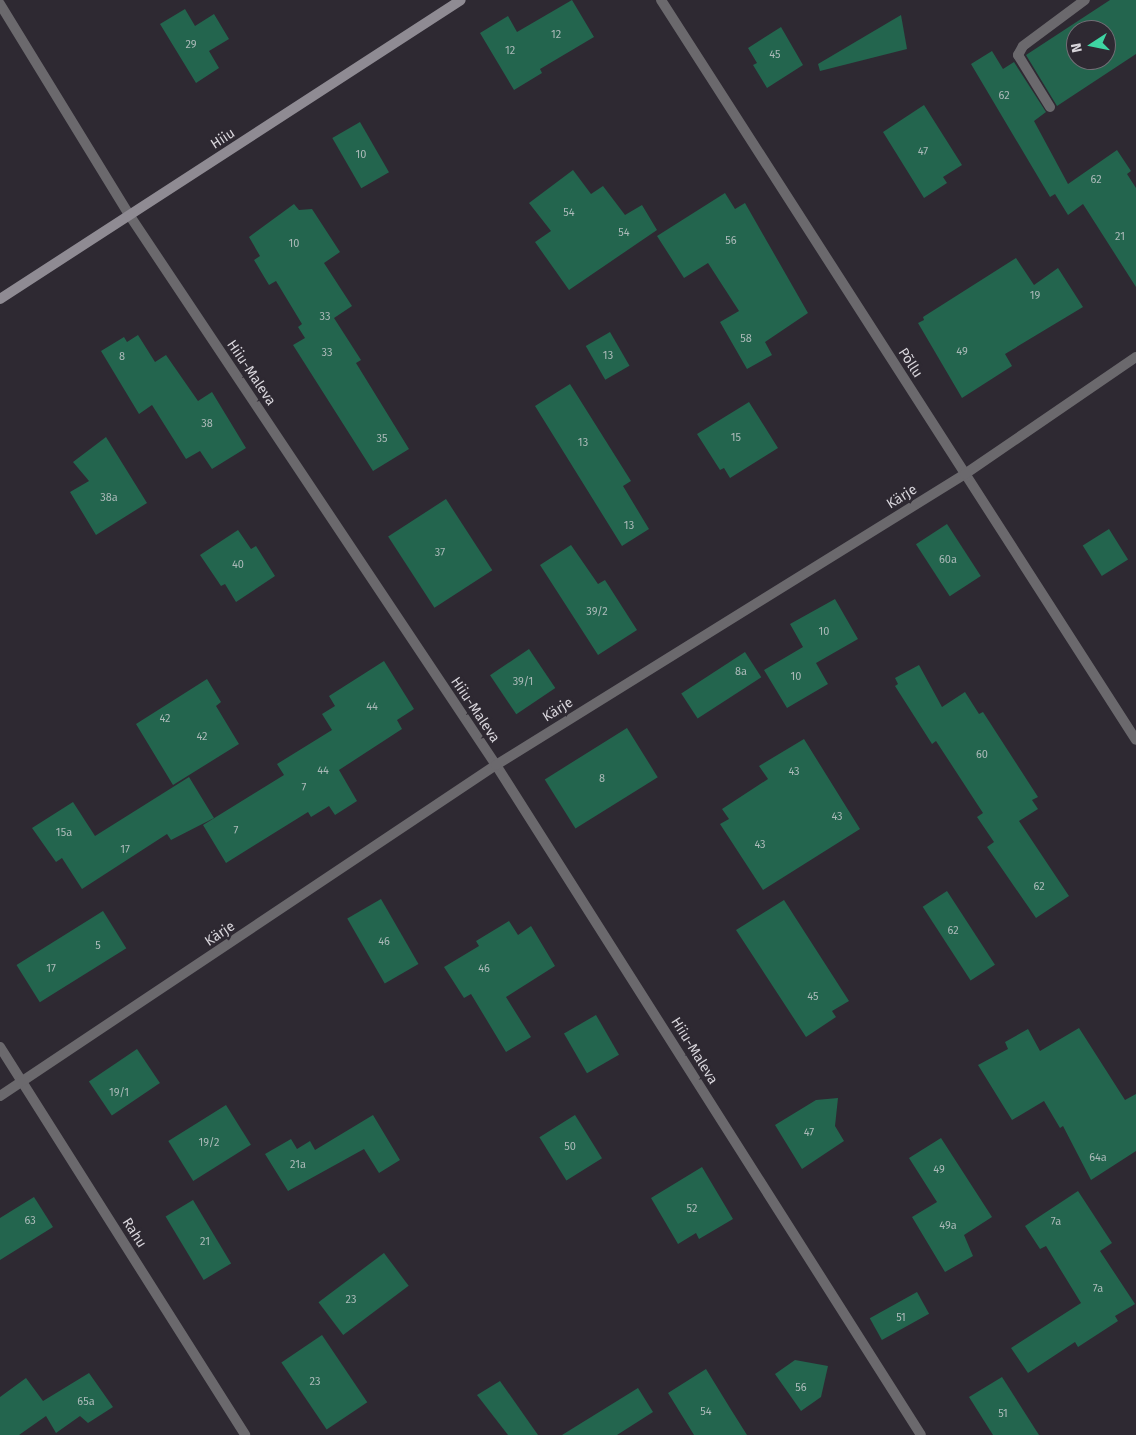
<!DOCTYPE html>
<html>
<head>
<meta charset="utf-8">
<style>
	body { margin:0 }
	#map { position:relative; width:1136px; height:1435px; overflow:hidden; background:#2e2932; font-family:"Fira Sans",sans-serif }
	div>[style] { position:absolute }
	.building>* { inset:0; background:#23654e; transform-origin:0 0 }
	.lane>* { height:10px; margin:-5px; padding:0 5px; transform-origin:5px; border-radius:5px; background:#6b696d }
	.street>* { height:10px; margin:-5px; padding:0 5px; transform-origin:5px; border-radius:5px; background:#6b696d }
	.secondary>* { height:10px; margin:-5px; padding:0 5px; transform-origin:5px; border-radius:5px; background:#8f8b93 }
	span { translate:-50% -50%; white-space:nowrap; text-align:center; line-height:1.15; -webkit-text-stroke:5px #2e2932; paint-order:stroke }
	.number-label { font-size:11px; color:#abb9b8 }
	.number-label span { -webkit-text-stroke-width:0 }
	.street-label { font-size:14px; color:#d8d5db }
	.north { position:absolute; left:1066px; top:20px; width:50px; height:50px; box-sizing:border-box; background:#2e2932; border:1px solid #726e76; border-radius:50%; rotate:259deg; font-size:14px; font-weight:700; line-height:20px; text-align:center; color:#d8d5db }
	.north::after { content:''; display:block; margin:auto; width:18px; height:22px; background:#3ed4a2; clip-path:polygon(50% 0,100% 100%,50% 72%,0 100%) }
</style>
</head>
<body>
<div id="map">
	<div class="building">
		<div style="clip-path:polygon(572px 0,594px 37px,540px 69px,542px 73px,514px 90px,480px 33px,508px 16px,517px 32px)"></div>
		<div style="clip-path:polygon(evenodd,1110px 0,1136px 0,1136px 54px,1057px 106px,1026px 55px,1110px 0,1076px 30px,1106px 30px,1106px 60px,1076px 60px,1076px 30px)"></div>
		<div style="clip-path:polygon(185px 9px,195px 26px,214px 14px,229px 39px,209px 51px,219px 68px,196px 83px,160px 24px)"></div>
		<div style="clip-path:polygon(901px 15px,907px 49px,820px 71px,818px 64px)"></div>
		<div style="clip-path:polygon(781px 27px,803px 65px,767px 88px,753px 65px,757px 63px,748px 48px)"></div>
		<div style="clip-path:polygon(992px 51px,1003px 69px,1014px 62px,1046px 112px,1034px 121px,1068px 184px,1117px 150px,1131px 171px,1127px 174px,1136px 188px,1136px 287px,1083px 204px,1068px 215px,1055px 194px,1050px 197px,971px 64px)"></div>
		<div style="clip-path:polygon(924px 105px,962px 165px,943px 177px,947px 183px,924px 198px,883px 132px)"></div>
		<div style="left:360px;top:122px;width:58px;height:32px;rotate:60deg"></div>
		<div style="clip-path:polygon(573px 170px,591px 194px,603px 186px,625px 215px,642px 205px,657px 230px,569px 290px,535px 242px,551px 231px,529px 203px)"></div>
		<div style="clip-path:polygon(725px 193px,735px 209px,745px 203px,808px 313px,765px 342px,772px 355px,747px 369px,720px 322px,739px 311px,708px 263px,684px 278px,657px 236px)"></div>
		<div style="clip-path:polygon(294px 204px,299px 210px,312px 209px,340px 252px,324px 263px,352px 306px,334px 318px,361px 360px,356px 363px,409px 449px,373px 471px,293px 345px,305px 338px,298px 327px,302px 324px,276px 281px,269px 285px,254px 260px,260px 256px,249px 237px)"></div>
		<div style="clip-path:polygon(1016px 258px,1034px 285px,1058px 268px,1083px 307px,1005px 354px,1012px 366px,962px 398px,918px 323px,924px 320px,923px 317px)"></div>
		<div style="left:610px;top:332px;width:39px;height:28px;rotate:60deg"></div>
		<div style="clip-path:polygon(138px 335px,155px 362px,166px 355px,198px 401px,212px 392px,246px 448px,212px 469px,200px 451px,186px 459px,152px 405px,139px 414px,101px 351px,124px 337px,127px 342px)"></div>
		<div style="clip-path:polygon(570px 384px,631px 481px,623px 486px,649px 529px,622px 546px,535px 406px)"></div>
		<div style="clip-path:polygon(749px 402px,778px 448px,730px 478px,724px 468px,720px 470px,697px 434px)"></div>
		<div style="clip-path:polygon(106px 437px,147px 503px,96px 535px,70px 492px,89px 481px,73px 462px)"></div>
		<div style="left:446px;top:499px;width:85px;height:69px;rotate:57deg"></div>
		<div style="left:947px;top:524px;width:62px;height:37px;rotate:57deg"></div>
		<div style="left:1109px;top:529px;width:36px;height:31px;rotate:58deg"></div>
		<div style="clip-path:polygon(238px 530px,251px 549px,256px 546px,275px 576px,236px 602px,225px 584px,221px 586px,200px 555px)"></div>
		<div style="clip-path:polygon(571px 545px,598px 584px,605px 580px,637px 630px,598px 655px,540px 565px)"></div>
		<div style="clip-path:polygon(835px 599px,858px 639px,816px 663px,828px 684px,787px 708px,764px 670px,803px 647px,790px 624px)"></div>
		<div style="left:529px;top:649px;width:47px;height:47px;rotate:56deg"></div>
		<div style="left:745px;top:652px;width:30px;height:76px;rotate:57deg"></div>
		<div style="clip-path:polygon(384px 661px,414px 709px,397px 720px,402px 729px,339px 770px,357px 801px,335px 815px,329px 806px,311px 817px,308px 812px,226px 863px,203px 825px,284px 775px,277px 764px,332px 730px,322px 714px,335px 706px,329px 696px)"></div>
		<div style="clip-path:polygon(919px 665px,942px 707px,965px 692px,979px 714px,983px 712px,1038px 797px,1032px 800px,1038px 809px,1019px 821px,1069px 896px,1036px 918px,987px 847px,994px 842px,977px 817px,983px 813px,936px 741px,932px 744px,895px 686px,898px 684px,895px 678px)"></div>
		<div style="clip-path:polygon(207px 679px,221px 702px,216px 706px,239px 744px,173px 785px,136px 724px)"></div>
		<div style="left:627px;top:728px;width:58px;height:97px;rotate:58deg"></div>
		<div style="clip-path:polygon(804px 739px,860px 829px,763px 890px,720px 824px,729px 819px,722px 809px,768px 779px,759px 766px)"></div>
		<div style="clip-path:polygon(189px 777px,214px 818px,171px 840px,167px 834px,82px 889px,62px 858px,56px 862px,32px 828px,73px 802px,95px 836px)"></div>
		<div style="left:947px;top:891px;width:88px;height:29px;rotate:57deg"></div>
		<div style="left:381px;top:899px;width:75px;height:39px;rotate:60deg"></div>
		<div style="clip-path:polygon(784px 900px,849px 1001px,832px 1011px,836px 1017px,806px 1037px,736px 930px)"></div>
		<div style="left:103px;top:911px;width:44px;height:102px;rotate:58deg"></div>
		<div style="clip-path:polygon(509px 921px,518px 935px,531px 926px,555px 966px,506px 997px,531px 1037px,506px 1052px,471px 994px,464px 998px,444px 967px,479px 946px,476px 941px)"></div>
		<div style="left:596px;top:1015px;width:46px;height:37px;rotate:60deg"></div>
		<div style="clip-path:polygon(1079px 1028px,1125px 1100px,1136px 1094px,1136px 1151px,1091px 1180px,1063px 1126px,1060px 1128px,1044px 1101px,1012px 1120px,978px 1065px,1008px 1049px,1005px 1042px,1028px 1029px,1040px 1051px)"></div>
		<div style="left:137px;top:1049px;width:41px;height:58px;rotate:56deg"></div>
		<div style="clip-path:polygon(838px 1098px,835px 1126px,844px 1141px,802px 1169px,775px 1125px,816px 1100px)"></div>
		<div style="left:226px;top:1105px;width:47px;height:68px;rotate:58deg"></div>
		<div style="clip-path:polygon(373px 1115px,400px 1160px,379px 1173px,364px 1149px,288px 1191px,265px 1154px,291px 1139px,297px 1149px,310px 1141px,315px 1150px)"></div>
		<div style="left:575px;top:1115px;width:51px;height:42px;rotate:58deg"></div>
		<div style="clip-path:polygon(941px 1138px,992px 1217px,964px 1235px,973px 1256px,945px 1272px,912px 1217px,937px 1202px,909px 1158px)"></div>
		<div style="clip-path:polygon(702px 1167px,733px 1219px,699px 1239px,696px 1233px,678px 1244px,651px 1198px)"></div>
		<div style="clip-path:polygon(1078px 1191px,1112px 1243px,1100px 1251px,1135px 1304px,1115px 1316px,1118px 1321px,1078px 1347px,1075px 1342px,1028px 1373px,1011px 1348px,1081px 1303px,1046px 1246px,1040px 1249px,1025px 1226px)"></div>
		<div style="clip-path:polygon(34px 1197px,53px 1227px,0 1260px,0 1218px)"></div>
		<div style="left:193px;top:1200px;width:74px;height:32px;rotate:59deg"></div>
		<div style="left:384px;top:1253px;width:41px;height:82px;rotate:53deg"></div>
		<div style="left:917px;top:1292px;width:25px;height:54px;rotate:61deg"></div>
		<div style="left:322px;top:1335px;width:81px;height:49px;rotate:56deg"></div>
		<div style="clip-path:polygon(795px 1360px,828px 1366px,821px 1397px,801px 1411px,775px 1374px)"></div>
		<div style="clip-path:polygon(706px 1369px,730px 1408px,747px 1435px,694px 1435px,668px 1393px)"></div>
		<div style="clip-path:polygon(89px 1373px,113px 1407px,88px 1423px,80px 1416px,56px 1433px,46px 1416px,19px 1435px,0 1435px,0 1397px,26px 1378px,43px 1401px)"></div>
		<div style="clip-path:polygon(1002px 1377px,1039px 1435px,993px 1435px,969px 1397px)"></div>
		<div style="clip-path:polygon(500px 1381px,538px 1435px,508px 1435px,477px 1395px)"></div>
		<div style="clip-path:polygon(638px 1388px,653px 1412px,617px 1435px,562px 1435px)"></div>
	</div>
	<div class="lane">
		<div style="left:1050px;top:107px;width:61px;rotate:-121.6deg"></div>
		<div style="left:1018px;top:55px;width:10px;rotate:-61deg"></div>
		<div style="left:1023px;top:46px;width:77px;rotate:-36.6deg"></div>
	</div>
	<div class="street">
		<div style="left:661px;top:0;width:879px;rotate:57.3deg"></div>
		<div style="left:0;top:4px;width:249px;rotate:58.5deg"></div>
		<div style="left:130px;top:216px;width:660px;rotate:56.31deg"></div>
		<div style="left:496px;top:765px;width:793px;rotate:57.61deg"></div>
		<div style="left:0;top:1047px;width:459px;rotate:57.7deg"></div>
		<div style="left:0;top:1096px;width:596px;rotate:-33.72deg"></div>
		<div style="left:496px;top:765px;width:552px;rotate:-31.82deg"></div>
		<div style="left:965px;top:474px;width:207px;rotate:-34.4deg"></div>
	</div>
	<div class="secondary">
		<div style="left:0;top:299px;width:549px;rotate:-32.97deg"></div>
	</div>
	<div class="number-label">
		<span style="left:556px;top:35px">12</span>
		<span style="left:191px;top:45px">29</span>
		<span style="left:510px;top:51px">12</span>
		<span style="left:775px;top:55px">45</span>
		<span style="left:1004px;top:96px">62</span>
		<span style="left:923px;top:152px">47</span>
		<span style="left:361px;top:155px">10</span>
		<span style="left:1096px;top:180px">62</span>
		<span style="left:569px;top:213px">54</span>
		<span style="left:624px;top:233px">54</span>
		<span style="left:1120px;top:237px">21</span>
		<span style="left:731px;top:241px">56</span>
		<span style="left:294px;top:244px">10</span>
		<span style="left:1035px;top:296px">19</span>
		<span style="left:325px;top:317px">33</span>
		<span style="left:746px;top:339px">58</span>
		<span style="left:962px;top:352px">49</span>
		<span style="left:327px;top:353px">33</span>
		<span style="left:608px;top:356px">13</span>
		<span style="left:122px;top:357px">8</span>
		<span style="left:207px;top:424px">38</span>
		<span style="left:736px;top:438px">15</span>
		<span style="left:382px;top:439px">35</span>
		<span style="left:583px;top:443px">13</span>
		<span style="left:109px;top:498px">38a</span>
		<span style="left:629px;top:526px">13</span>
		<span style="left:440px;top:553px">37</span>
		<span style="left:948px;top:560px">60a</span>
		<span style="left:238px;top:565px">40</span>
		<span style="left:597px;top:612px">39/2</span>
		<span style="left:824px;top:632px">10</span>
		<span style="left:741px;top:672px">8a</span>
		<span style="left:796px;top:677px">10</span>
		<span style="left:523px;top:682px">39/1</span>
		<span style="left:372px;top:707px">44</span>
		<span style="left:165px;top:719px">42</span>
		<span style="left:202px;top:737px">42</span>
		<span style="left:982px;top:755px">60</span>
		<span style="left:323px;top:771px">44</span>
		<span style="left:794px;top:772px">43</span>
		<span style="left:602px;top:779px">8</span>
		<span style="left:304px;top:788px">7</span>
		<span style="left:837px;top:817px">43</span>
		<span style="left:236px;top:831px">7</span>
		<span style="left:64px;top:833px">15a</span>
		<span style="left:760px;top:845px">43</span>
		<span style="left:125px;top:850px">17</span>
		<span style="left:1039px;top:887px">62</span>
		<span style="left:953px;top:931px">62</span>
		<span style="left:384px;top:942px">46</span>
		<span style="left:98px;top:946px">5</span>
		<span style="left:51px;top:969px">17</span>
		<span style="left:484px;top:969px">46</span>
		<span style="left:813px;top:997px">45</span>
		<span style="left:119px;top:1093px">19/1</span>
		<span style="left:809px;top:1133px">47</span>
		<span style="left:209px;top:1143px">19/2</span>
		<span style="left:570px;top:1147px">50</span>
		<span style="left:1098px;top:1158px">64a</span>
		<span style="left:298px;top:1165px">21a</span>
		<span style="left:939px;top:1170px">49</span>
		<span style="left:692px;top:1209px">52</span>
		<span style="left:30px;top:1221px">63</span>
		<span style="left:1056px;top:1222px">7a</span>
		<span style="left:948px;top:1226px">49a</span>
		<span style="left:205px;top:1242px">21</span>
		<span style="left:1098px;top:1289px">7a</span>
		<span style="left:351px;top:1300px">23</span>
		<span style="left:901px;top:1318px">51</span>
		<span style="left:315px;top:1382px">23</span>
		<span style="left:801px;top:1388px">56</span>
		<span style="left:86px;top:1402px">65a</span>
		<span style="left:706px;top:1412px">54</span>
		<span style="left:1003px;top:1414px">51</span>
	</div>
	<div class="street-label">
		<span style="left:223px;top:139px;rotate:-33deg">Hiiu</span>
		<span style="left:910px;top:363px;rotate:57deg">Põllu</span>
		<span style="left:251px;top:373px;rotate:56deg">Hiiu-Maleva</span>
		<span style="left:902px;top:497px;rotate:-32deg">Kärje</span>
		<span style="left:475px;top:710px;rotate:56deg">Hiiu-Maleva</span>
		<span style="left:558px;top:710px;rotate:-32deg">Kärje</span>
		<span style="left:220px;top:934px;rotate:-34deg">Kärje</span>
		<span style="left:694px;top:1051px;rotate:58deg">Hiiu-Maleva</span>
		<span style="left:134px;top:1233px;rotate:58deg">Rahu</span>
	</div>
	<div class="north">N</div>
</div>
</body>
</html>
